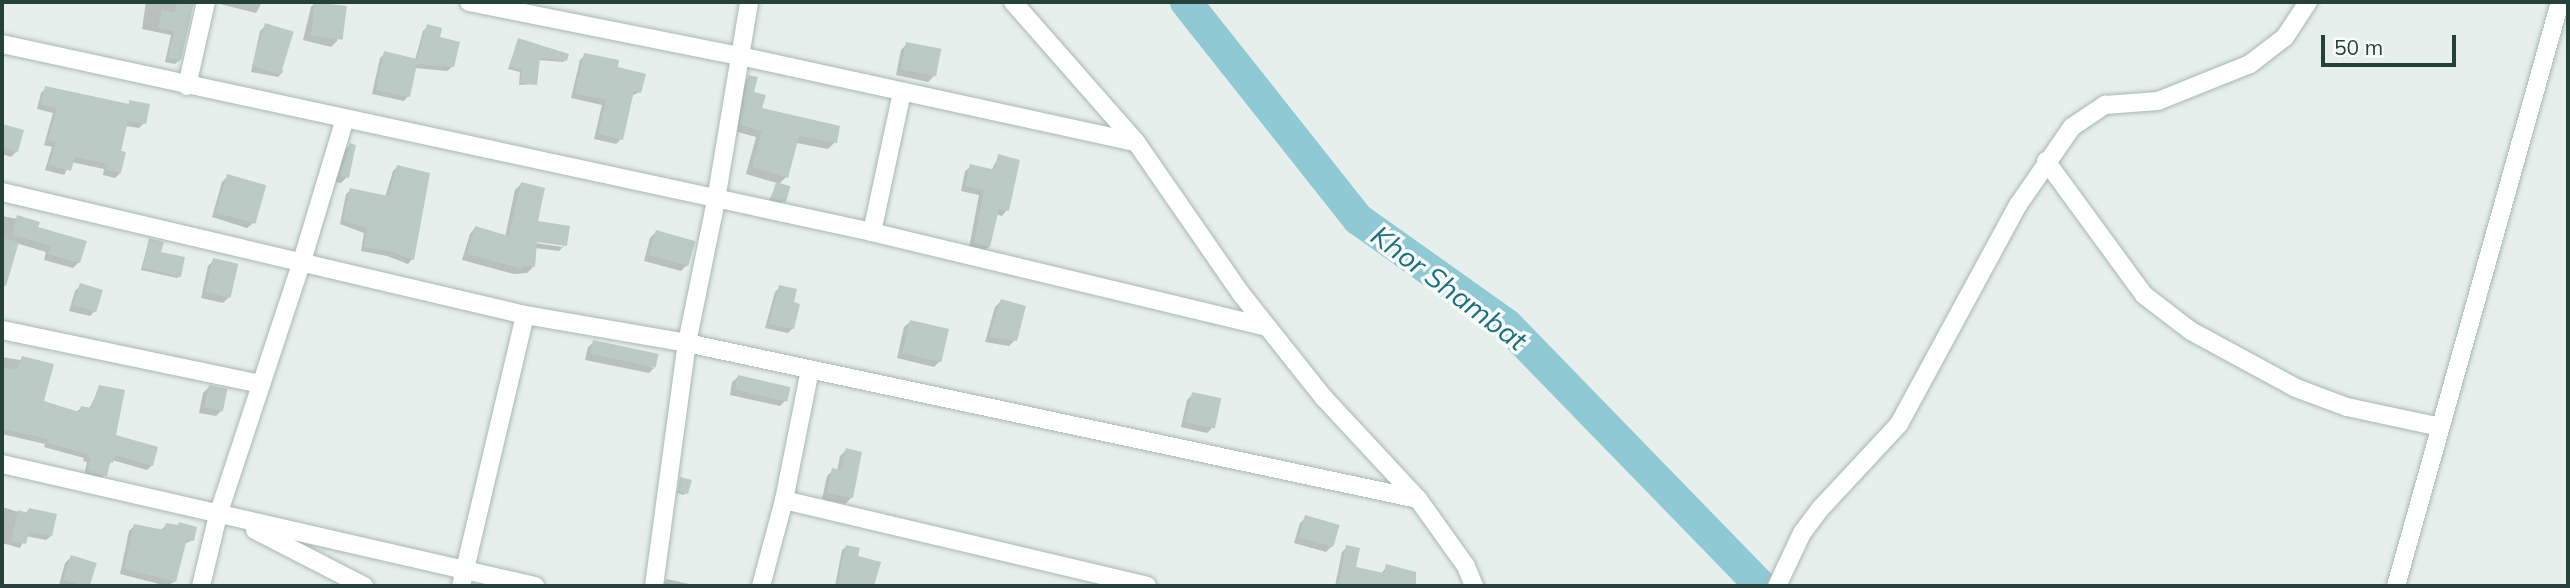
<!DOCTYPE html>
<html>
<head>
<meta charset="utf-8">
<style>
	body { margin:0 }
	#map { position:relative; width:2570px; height:588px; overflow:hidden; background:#e6efeb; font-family:Mulish,sans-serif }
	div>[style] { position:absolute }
	.shadow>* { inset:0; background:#0003 }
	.river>* { height:32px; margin:-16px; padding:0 16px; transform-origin:16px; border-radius:16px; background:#8ec9d4 }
	.building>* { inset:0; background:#bbcac4; transform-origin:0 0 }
	.roads { filter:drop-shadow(0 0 2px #a8b8b2) drop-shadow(0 0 2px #a8b8b2) }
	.minor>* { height:18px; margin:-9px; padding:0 9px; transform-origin:9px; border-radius:9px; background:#fff }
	span { translate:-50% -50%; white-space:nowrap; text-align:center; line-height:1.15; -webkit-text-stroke:7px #f7fbf9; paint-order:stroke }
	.water-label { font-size:28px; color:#1c6f80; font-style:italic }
	.frame { position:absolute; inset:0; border:4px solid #24423a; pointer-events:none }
	.scale { position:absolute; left:2321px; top:35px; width:135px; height:32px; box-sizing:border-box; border:4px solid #24423a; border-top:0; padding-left:9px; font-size:21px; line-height:24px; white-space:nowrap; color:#24423a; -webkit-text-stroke:5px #f7fbf9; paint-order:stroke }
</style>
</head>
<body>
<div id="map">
	<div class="shadow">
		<div style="clip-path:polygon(146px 2px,193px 2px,180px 60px,175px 64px,165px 62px,171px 35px,142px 29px)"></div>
		<div style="clip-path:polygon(212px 2px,262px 2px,256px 13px)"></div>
		<div style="clip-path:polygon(316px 2px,345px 7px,337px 41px,331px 47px,303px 40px,311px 7px)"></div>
		<div style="clip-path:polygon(266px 25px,283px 72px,278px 77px,251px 72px,260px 31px)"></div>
		<div style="clip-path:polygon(428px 26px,452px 67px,447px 71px,415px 68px,408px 96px,404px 101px,372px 94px,380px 58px,385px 53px,415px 60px,423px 31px)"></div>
		<div style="clip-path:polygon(518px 40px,566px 60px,563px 62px,538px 60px,535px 84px,519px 85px,520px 72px,508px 69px)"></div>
		<div style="clip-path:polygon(907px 44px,934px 76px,928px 82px,896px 75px,901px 50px)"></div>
		<div style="clip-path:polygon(585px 55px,615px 68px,640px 92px,631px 96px,621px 139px,616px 144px,594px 139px,602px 105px,571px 98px,580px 60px)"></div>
		<div style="clip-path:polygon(749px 77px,751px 93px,760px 109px,835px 142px,828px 149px,797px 143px,786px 177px,778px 185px,784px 201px,781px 203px,769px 201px,777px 183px,746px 174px,756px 137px,734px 131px,742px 84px)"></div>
		<div style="clip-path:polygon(46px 88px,127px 105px,130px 102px,144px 123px,139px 128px,125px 126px,119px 152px,120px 173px,115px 178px,103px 175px,104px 169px,71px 162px,64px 175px,45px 170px,52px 147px,44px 145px,53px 113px,37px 109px,41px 93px)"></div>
		<div style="clip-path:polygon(2px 125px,22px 131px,17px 151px,11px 157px,2px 154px)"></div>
		<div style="clip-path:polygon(350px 145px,347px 177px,341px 183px,335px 182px,344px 151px)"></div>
		<div style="clip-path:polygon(999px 156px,1007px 210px,1002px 216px,996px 214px,989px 247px,983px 252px,969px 248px,979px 195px,961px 191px,965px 171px,971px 166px,991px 171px)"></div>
		<div style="clip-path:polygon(397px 167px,428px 174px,412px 259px,408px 264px,387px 256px,361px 251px,364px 233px,340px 224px,346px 194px,351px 190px,385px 197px,393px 171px)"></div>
		<div style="clip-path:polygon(228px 176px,253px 223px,247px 228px,212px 217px,222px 182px)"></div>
		<div style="clip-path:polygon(evenodd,521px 184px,536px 223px,565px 245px,559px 251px,535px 248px,533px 267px,527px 273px,514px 274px,462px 260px,470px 234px,475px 228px,505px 237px,515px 190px,521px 184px,528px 239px,563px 244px,563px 247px,528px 242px,528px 239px)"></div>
		<div style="clip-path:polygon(2px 216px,38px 223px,36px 228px,79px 262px,73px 268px,44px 260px,46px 252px,16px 243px,8px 258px,2px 256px)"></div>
		<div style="clip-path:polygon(656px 232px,687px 265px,681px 271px,644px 261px,650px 238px)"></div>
		<div style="clip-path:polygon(149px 240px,180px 276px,177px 278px,141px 270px)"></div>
		<div style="clip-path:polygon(214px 260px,229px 297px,223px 303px,201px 298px,208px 266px)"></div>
		<div style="clip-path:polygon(81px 285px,96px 310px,90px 316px,69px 311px,75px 291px)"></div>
		<div style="clip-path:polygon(780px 287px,792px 304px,793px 328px,788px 333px,765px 328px,775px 292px)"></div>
		<div style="clip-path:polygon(1001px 301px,1015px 340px,1009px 346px,985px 342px,995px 307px)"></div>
		<div style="clip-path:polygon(910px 322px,940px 361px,934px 367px,897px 358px,904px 327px)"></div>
		<div style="clip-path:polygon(594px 342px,654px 368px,649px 373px,585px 360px,588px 347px)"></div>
		<div style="clip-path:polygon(2px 357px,20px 360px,22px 358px,42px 402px,76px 412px,81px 408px,89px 409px,100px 387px,114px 436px,152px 465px,147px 470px,112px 460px,101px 480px,84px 476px,87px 462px,83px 461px,84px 458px,44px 447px,45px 444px,2px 434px)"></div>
		<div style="clip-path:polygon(738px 377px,786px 400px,780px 406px,730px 395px,732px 382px)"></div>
		<div style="clip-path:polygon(209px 387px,222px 410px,216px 416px,199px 413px,203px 393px)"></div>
		<div style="clip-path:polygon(1193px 394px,1213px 427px,1207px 433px,1181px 427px,1187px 400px)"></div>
		<div style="clip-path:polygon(846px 450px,851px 498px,845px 504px,822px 499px,827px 476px,833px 470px,837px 471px,840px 456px)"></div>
		<div style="clip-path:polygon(681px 479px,686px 493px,684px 495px,677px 493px)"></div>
		<div style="clip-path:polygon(2px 507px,25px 514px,29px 509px,51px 536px,46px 540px,26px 536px,20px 548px,2px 543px)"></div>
		<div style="clip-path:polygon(1306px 517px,1332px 546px,1326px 552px,1294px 543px,1300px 523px)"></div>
		<div style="clip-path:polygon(166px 525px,193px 540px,184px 544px,174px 582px,167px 586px,120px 574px,129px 531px,134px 526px,160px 531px)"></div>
		<div style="clip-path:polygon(846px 547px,856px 557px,879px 564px,872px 586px,835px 586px,842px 550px)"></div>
		<div style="clip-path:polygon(1347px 547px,1354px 569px,1381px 574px,1387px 566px,1413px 573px,1410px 586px,1335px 586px,1342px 552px)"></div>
		<div style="clip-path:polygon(71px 557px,95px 564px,88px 586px,59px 585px,65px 563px)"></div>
		<div style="clip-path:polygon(667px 579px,698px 586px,661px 586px)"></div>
	</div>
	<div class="river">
		<div style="left:1186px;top:2px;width:277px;rotate:51.6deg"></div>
		<div style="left:1358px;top:219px;width:183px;rotate:35.4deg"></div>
		<div style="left:1507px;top:325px;width:364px;rotate:45.8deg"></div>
	</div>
	<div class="building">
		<div style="clip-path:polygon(176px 2px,194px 2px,181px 60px,168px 58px,174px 31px,158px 28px,162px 10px,175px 12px)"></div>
		<div style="left:315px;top:2px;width:32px;height:34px;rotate:7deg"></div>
		<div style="left:265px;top:23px;width:30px;height:45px;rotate:17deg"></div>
		<div style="clip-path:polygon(427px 24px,442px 28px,440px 37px,460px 42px,454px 67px,417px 64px,410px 97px,376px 90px,384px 51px,417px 59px)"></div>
		<div style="clip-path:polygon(518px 38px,569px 54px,567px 61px,540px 58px,537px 85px,520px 83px,522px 70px,509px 67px)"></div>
		<div style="left:906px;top:42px;width:36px;height:28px;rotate:11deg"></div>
		<div style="clip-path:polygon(584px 53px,619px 60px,618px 67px,646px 74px,641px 93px,634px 91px,623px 140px,598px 134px,606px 100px,575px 93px)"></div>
		<div style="clip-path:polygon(748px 75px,758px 77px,754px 92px,766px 95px,762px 108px,840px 126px,837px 143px,799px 136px,788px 178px,752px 167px,762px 131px,740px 125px)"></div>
		<div style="clip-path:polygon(45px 86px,129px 104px,129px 100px,150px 104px,146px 124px,128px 121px,121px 151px,126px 152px,121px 173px,107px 170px,108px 164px,75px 157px,71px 171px,49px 165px,56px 142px,48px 140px,57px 108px,41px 105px)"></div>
		<div style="clip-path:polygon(2px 124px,24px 130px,18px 152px,2px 147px)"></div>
		<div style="clip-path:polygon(350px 143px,356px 145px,349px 178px,340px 176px)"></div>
		<div style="clip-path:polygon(998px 154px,1020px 160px,1009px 211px,999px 209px,990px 247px,974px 243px,984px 190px,965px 186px,970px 164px,995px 170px)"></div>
		<div style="clip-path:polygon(397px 165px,430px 173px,414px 260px,393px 252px,364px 247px,367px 228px,343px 220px,350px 188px,388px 196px)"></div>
		<div style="left:227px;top:174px;width:41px;height:40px;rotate:16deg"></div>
		<div style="clip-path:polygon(521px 182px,545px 188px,538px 221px,570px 226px,567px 246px,537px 242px,535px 267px,522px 266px,522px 269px,467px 254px,475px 226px,509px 236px)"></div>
		<div style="left:776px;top:182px;width:15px;height:17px;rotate:16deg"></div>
		<div style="clip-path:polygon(17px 215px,40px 222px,38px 227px,87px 241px,80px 263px,48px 254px,51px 246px,12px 235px)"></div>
		<div style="left:656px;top:230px;width:41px;height:26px;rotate:16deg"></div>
		<div style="clip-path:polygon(2px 238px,19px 242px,6px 286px,2px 286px)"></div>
		<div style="clip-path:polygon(149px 238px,164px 242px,161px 252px,185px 257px,181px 277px,143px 268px)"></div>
		<div style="left:213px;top:258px;width:26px;height:35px;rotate:13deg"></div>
		<div style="left:80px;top:283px;width:24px;height:23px;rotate:17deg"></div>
		<div style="clip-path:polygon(779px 285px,797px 289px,794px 302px,800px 304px,794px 329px,769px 324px)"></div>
		<div style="clip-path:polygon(1001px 299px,1026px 306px,1017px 341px,989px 337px)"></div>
		<div style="left:910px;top:320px;width:40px;height:34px;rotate:13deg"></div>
		<div style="left:593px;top:340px;width:67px;height:14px;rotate:12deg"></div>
		<div style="clip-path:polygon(22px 356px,54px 364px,44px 401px,79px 412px,81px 406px,91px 408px,99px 385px,125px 390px,116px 435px,158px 447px,153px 466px,115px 455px,113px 463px,110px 462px,107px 476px,87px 472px,91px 458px,87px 457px,88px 454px,47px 443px,48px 439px,2px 429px,2px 368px,18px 369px)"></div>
		<div style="left:738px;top:375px;width:54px;height:15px;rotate:13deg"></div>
		<div style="left:209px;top:385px;width:19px;height:23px;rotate:12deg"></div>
		<div style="left:1192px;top:392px;width:30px;height:31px;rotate:12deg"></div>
		<div style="clip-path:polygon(846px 448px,862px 452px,853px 498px,827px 493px,832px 468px,841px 470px)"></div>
		<div style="clip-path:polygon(680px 477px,692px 480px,688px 494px,678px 491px)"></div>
		<div style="clip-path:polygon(29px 508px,57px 514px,52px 536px,29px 532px,26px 544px,11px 541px,18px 510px,28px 513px)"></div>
		<div style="left:1305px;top:515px;width:36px;height:23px;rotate:16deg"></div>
		<div style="clip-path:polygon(179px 522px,197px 527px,194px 541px,187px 539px,176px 582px,124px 569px,134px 524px,164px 530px,166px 523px,178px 525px)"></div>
		<div style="clip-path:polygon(846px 545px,860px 548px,858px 556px,881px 562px,874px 586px,837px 586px)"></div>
		<div style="clip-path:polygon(1346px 545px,1360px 548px,1356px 567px,1384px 573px,1386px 564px,1416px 572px,1416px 586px,1338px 586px)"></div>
		<div style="left:71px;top:555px;width:27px;height:26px;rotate:17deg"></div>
	</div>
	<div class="roads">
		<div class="minor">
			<div style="left:469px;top:2px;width:276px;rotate:11.3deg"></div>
			<div style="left:740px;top:56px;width:405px;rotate:12.3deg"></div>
			<div style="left:1013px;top:2px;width:186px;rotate:48.7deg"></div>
			<div style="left:1136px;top:142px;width:186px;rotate:55.3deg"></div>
			<div style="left:1242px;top:295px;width:132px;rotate:51.5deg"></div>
			<div style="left:1324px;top:398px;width:138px;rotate:47.1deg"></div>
			<div style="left:1418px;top:499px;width:82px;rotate:54.4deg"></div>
			<div style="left:1466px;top:566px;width:22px;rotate:68deg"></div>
			<div style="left:2px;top:44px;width:890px;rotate:12.19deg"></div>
			<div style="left:872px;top:232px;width:406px;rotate:13.5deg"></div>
			<div style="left:187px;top:86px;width:86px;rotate:-77.3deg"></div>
			<div style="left:2046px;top:161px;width:166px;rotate:53.8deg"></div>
			<div style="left:2144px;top:295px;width:59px;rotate:37.5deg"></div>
			<div style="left:2191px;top:331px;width:119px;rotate:28.5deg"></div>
			<div style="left:2296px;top:388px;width:54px;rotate:20.4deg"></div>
			<div style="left:2347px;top:407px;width:95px;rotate:12.1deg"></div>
			<div style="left:2px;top:192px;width:537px;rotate:13.23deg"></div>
			<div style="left:525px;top:315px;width:164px;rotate:9.8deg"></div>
			<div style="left:687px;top:343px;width:747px;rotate:12.05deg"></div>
			<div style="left:872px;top:232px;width:143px;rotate:-77.9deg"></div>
			<div style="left:2px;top:330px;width:265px;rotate:11.8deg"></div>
			<div style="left:2px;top:464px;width:547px;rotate:12.89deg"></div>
			<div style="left:784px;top:500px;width:373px;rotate:13.3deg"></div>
			<div style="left:255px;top:530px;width:123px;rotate:27.2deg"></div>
			<div style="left:201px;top:586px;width:73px;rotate:-76.5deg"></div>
			<div style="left:218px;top:515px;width:268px;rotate:-71.7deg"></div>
			<div style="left:302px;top:261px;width:148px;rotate:-73.2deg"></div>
			<div style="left:461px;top:586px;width:278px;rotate:-76.7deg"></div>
			<div style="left:654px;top:586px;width:245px;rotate:-82.3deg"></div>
			<div style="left:687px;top:343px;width:146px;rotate:-78.5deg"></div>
			<div style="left:716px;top:200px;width:201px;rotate:-80.5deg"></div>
			<div style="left:761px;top:586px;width:89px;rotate:-75deg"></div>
			<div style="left:784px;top:500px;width:133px;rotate:-78.7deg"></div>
			<div style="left:1777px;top:586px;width:59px;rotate:-64.7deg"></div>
			<div style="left:1802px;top:533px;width:30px;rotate:-53deg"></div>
			<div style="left:1820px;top:509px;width:116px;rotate:-47.1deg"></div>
			<div style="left:1899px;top:424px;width:249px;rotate:-61.5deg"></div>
			<div style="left:2018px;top:205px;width:95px;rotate:-55.3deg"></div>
			<div style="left:2072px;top:127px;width:40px;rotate:-34deg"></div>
			<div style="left:2105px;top:105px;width:53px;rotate:-4.3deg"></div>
			<div style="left:2158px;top:101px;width:99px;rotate:-21.9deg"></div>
			<div style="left:2250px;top:64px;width:44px;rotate:-37.6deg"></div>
			<div style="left:2285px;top:37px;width:42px;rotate:-56.7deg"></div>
			<div style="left:2396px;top:586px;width:607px;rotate:-74.31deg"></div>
		</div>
	</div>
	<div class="water-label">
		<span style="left:1449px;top:288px;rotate:37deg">Khor Shambat</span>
	</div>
	<div class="frame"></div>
	<div class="scale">50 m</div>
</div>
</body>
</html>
